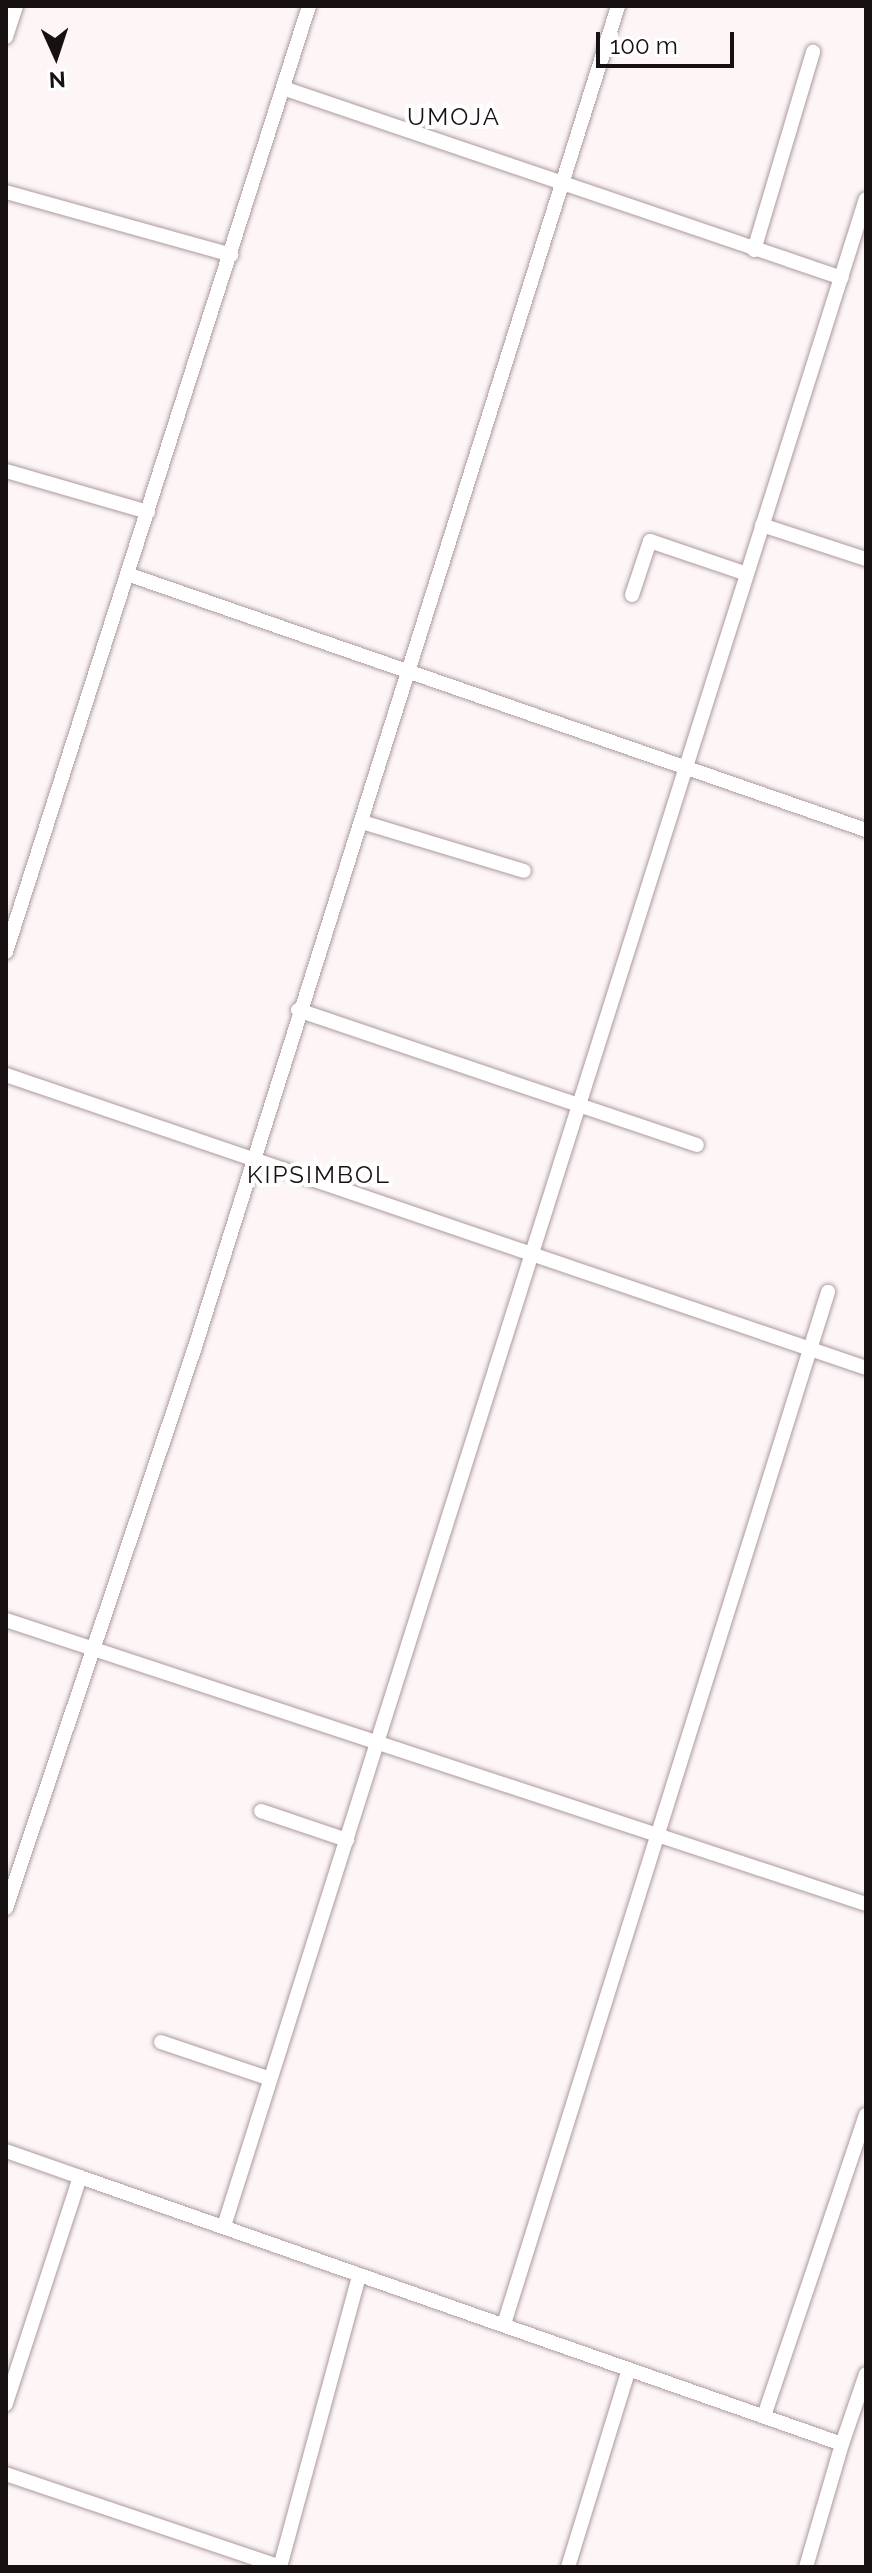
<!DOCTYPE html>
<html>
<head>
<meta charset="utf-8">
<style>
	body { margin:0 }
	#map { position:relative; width:872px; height:2573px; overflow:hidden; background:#fdf5f6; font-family:Raleway,sans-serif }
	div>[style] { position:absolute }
	.roads { filter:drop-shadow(0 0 2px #ac9a9d) drop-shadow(0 0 2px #ac9a9d) }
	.minor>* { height:14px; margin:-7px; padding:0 7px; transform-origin:7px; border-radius:7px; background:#fff }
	span { translate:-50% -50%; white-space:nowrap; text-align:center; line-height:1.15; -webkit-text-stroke:8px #fff; paint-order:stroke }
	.quarter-label { font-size:24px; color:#181112; letter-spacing:2px }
	.frame { position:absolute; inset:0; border:8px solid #181112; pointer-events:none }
	.north { position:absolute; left:16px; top:16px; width:80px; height:80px; -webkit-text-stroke:6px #fff; paint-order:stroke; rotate:177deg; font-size:22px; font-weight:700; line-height:32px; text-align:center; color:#181112 }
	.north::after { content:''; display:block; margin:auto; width:28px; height:36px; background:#181112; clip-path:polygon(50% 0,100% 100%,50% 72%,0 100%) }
	.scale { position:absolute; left:596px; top:32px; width:138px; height:36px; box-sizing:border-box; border:4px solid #181112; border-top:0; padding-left:10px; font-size:24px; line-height:28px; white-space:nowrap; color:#181112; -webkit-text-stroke:6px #fff; paint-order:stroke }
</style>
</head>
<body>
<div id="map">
	<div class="roads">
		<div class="minor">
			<div style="left:6px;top:37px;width:33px;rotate:-72deg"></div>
			<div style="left:283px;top:88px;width:590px;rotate:18.77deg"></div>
			<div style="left:6px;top:192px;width:234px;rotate:15.6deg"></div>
			<div style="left:754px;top:250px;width:207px;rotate:-73.4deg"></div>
			<div style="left:6px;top:471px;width:148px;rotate:16.1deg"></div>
			<div style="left:762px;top:525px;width:109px;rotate:18.1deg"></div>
			<div style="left:127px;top:574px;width:782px;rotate:19.11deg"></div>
			<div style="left:632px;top:595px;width:57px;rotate:-71.6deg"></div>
			<div style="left:650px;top:541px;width:99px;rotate:18.8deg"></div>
			<div style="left:362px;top:822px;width:169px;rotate:16.8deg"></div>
			<div style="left:6px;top:952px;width:993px;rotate:-72.24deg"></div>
			<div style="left:298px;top:1010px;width:421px;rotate:18.7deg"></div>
			<div style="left:6px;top:1075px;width:909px;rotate:18.81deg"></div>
			<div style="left:6px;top:1620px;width:906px;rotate:18.27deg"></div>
			<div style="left:261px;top:1811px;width:91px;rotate:18.6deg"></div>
			<div style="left:6px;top:1908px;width:592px;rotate:-71.38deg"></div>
			<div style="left:195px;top:1347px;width:1406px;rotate:-72.49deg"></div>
			<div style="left:161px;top:2042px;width:113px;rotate:18.6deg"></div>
			<div style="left:6px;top:2151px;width:78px;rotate:19.4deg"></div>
			<div style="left:80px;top:2177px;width:239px;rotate:108.1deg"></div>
			<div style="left:80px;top:2177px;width:807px;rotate:19.31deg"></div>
			<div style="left:842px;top:2444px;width:128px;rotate:106.3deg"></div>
			<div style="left:224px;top:2226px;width:2126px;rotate:-72.43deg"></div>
			<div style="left:504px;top:2324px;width:1082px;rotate:-72.57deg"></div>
			<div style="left:764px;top:2416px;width:318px;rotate:-71.3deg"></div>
			<div style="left:842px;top:2444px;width:74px;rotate:-71.1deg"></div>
			<div style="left:6px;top:2474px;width:289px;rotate:18.7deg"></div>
			<div style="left:280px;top:2567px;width:301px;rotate:-74.8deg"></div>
			<div style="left:568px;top:2567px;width:207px;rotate:-72.9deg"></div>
		</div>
	</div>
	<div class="quarter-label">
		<span style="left:454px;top:117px">UMOJA</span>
		<span style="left:319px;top:1175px">KIPSIMBOL</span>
	</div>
	<div class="frame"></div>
	<div class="north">N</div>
	<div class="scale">100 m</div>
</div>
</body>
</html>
